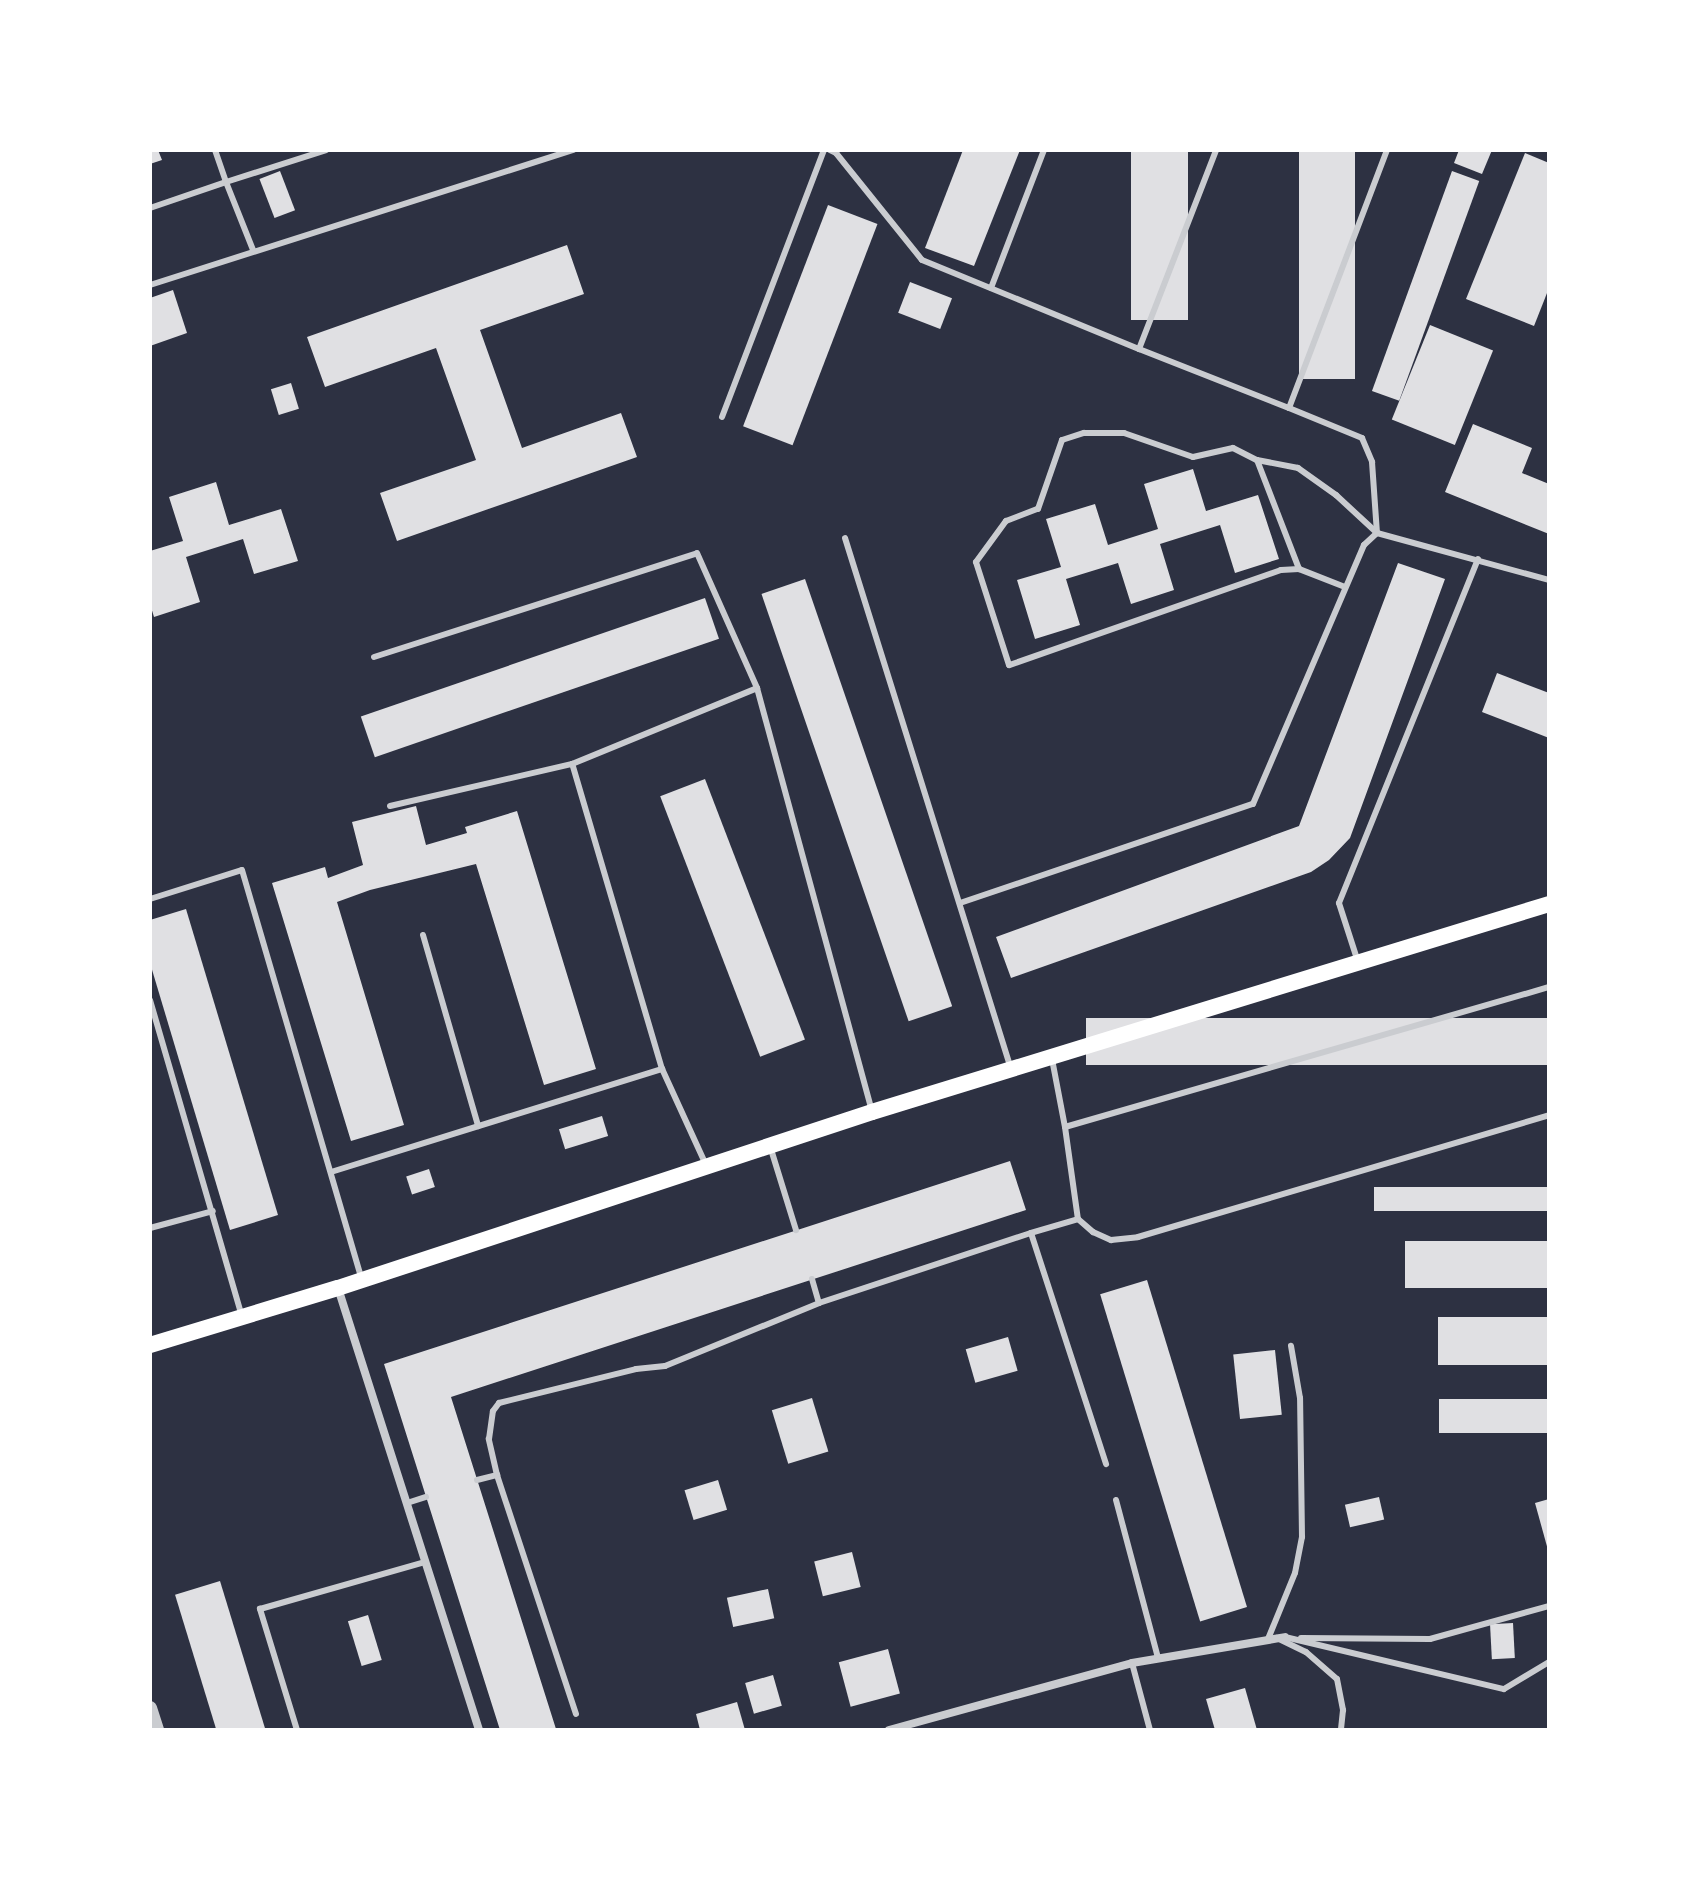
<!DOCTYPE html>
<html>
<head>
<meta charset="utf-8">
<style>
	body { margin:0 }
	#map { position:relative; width:1699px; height:1880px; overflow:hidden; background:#2d3142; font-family:"DM Sans",sans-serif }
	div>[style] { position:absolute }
	.building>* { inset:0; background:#e0e0e3; transform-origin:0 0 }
	.service>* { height:6px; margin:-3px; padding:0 3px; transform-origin:3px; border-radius:3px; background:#caccd0 }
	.minor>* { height:8px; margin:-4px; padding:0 4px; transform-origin:4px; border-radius:4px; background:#caccd0 }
	.tertiary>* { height:14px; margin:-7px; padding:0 7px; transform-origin:7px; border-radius:7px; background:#caccd0 }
	.secondary>* { height:16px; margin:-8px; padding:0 8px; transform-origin:8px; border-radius:8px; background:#fff }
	span { translate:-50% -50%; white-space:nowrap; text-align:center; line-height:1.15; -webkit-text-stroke:7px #fff; paint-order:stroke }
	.frame { position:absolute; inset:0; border:152px solid #fff; pointer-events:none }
</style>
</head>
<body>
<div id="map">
	<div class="building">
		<div style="clip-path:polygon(150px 150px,158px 150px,162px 160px,150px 164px)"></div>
		<div style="clip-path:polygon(963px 150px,1020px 150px,974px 266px,925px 248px)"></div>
		<div style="left:1131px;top:150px;width:57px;height:170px"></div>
		<div style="left:1299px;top:150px;width:56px;height:229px"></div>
		<div style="clip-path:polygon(1459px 150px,1492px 150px,1482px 174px,1454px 163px)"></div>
		<div style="clip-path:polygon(1525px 153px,1549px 163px,1549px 288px,1534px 326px,1466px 299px)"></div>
		<div style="left:280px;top:171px;width:42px;height:22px;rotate:69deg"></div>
		<div style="left:1452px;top:171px;width:29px;height:234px;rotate:20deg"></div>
		<div style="left:828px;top:205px;width:53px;height:237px;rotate:21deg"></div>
		<div style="clip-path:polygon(567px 245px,584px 294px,480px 330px,522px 448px,621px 413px,637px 457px,397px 541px,380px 493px,476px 460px,436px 348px,325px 387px,307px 337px)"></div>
		<div style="left:910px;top:282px;width:45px;height:33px;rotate:21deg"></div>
		<div style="clip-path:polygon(173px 290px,187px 333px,150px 346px,150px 298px)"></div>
		<div style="left:1430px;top:325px;width:68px;height:102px;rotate:22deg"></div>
		<div style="left:291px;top:383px;width:27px;height:21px;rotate:73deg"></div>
		<div style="clip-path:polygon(1473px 424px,1532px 448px,1522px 473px,1549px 484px,1549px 534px,1445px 492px)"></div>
		<div style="clip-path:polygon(1193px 469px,1206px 511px,1258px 495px,1279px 559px,1235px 573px,1220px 525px,1160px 544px,1174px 590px,1131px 604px,1118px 563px,1066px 579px,1080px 625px,1035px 639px,1017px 580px,1061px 567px,1046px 519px,1095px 504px,1108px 545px,1158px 529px,1144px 484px)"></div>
		<div style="clip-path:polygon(216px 482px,229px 525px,281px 509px,298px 561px,254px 574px,243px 539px,186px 557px,200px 602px,154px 617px,150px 604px,150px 551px,183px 541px,169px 497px)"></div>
		<div style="clip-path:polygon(1398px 563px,1445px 579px,1350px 838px,1329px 860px,1311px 872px,1011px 978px,996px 937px,1299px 826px)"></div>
		<div style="left:805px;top:579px;width:452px;height:46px;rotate:71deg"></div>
		<div style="left:705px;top:598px;width:43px;height:364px;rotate:71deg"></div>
		<div style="clip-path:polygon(1497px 673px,1549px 693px,1549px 738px,1482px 712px)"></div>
		<div style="left:705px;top:779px;width:279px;height:48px;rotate:69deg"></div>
		<div style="clip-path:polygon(416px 806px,426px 845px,467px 833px,465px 827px,517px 811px,596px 1069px,544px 1085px,476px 864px,370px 890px,337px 902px,404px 1125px,351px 1141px,272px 883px,325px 867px,328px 878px,363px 865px,352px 822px)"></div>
		<div style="clip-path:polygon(186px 909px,278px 1215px,230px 1230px,150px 963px,150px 920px)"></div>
		<div style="left:1549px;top:1018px;width:47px;height:463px;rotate:90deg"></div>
		<div style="left:602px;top:1116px;width:21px;height:45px;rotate:73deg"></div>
		<div style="clip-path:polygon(1010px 1161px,1026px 1210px,451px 1397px,556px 1729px,500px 1730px,384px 1364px)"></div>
		<div style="left:429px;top:1169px;width:19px;height:24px;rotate:72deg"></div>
		<div style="left:1549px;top:1187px;width:24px;height:175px;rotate:90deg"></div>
		<div style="left:1549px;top:1241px;width:47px;height:144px;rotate:90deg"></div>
		<div style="left:1147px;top:1280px;width:342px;height:49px;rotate:73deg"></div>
		<div style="left:1549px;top:1317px;width:48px;height:111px;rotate:90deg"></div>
		<div style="left:1008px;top:1337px;width:35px;height:44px;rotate:74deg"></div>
		<div style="left:1275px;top:1350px;width:65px;height:42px;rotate:84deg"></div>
		<div style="left:812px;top:1398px;width:56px;height:42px;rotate:73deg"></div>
		<div style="left:1549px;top:1399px;width:34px;height:110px;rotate:90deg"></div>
		<div style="left:718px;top:1480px;width:31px;height:35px;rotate:73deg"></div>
		<div style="left:1379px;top:1497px;width:23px;height:35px;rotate:77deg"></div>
		<div style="clip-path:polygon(1549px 1499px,1549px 1549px,1548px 1550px,1535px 1503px)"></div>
		<div style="left:852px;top:1552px;width:36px;height:39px;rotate:76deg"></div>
		<div style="left:220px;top:1581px;width:156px;height:47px;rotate:73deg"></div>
		<div style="left:768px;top:1589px;width:30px;height:42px;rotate:78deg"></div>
		<div style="left:368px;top:1615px;width:47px;height:21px;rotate:73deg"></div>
		<div style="left:1513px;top:1623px;width:35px;height:23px;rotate:87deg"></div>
		<div style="left:888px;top:1649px;width:46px;height:51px;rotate:75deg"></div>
		<div style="left:773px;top:1675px;width:32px;height:29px;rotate:74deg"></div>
		<div style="clip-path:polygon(1245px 1688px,1257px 1730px,1215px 1730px,1206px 1699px)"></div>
		<div style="clip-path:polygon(737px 1702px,745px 1730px,700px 1730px,696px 1714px)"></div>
	</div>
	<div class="service">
		<div style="left:215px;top:150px;width:34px;rotate:71deg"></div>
		<div style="left:226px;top:182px;width:105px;rotate:-17.7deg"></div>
		<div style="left:830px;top:150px;width:7px;rotate:27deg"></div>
		<div style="left:836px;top:153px;width:137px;rotate:51.2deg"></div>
		<div style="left:922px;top:260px;width:235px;rotate:22.3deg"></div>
		<div style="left:1139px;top:349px;width:213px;rotate:-68.8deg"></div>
		<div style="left:150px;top:208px;width:80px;rotate:-18.9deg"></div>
		<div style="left:226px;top:182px;width:73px;rotate:68.3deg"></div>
		<div style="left:150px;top:285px;width:445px;rotate:-17.7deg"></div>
		<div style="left:991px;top:288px;width:148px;rotate:-69deg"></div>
		<div style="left:1139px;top:349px;width:161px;rotate:21.5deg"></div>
		<div style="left:1289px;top:408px;width:276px;rotate:-69.2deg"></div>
		<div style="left:1289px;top:408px;width:79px;rotate:22.3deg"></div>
		<div style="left:1362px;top:438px;width:26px;rotate:67deg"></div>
		<div style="left:1372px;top:462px;width:71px;rotate:86deg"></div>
		<div style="left:722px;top:417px;width:286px;rotate:-69.1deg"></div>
		<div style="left:1257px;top:460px;width:117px;rotate:68.9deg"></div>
		<div style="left:845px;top:538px;width:556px;rotate:72.64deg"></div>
		<div style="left:1345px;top:587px;width:49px;rotate:-158.6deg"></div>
		<div style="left:1299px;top:569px;width:18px;rotate:177deg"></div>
		<div style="left:1281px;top:570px;width:288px;rotate:160.7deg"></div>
		<div style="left:1009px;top:665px;width:108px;rotate:-107.8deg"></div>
		<div style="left:976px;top:562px;width:51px;rotate:-53.8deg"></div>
		<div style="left:1006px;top:521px;width:34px;rotate:-21deg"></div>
		<div style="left:1038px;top:509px;width:73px;rotate:-70.8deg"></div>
		<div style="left:1062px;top:440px;width:23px;rotate:-18deg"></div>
		<div style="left:1084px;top:433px;width:40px"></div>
		<div style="left:1124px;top:433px;width:73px;rotate:19.2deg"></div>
		<div style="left:1193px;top:457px;width:41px;rotate:-12.7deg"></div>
		<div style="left:1233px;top:448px;width:27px;rotate:27deg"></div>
		<div style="left:1257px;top:460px;width:42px;rotate:11deg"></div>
		<div style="left:1298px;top:468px;width:47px;rotate:35.4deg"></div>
		<div style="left:1336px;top:495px;width:56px;rotate:42.8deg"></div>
		<div style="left:374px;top:657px;width:339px;rotate:-17.8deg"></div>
		<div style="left:697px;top:553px;width:148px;rotate:66deg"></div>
		<div style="left:757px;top:688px;width:437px;rotate:74.8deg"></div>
		<div style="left:390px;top:806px;width:187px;rotate:-13deg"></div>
		<div style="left:150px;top:899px;width:96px;rotate:-17.5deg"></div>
		<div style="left:242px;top:870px;width:424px;rotate:73.7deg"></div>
		<div style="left:960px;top:903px;width:309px;rotate:-18.7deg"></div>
		<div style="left:1253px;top:804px;width:282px;rotate:-66.8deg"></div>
		<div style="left:1364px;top:545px;width:18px;rotate:-43deg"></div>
		<div style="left:1377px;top:533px;width:178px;rotate:15.3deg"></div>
		<div style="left:423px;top:935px;width:199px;rotate:73.9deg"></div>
		<div style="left:1358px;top:962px;width:62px;rotate:-107.9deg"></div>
		<div style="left:1339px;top:903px;width:371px;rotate:-68deg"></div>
		<div style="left:150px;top:1000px;width:327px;rotate:73.8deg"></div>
		<div style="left:1052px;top:1059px;width:69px;rotate:79.2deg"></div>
		<div style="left:1065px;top:1127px;width:504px;rotate:-16.13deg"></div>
		<div style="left:1065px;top:1127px;width:93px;rotate:82deg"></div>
		<div style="left:1078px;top:1219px;width:20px;rotate:41deg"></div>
		<div style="left:1093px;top:1232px;width:20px;rotate:24deg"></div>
		<div style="left:1111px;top:1240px;width:27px;rotate:-6deg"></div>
		<div style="left:1138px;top:1237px;width:429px;rotate:-16.5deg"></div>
		<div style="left:770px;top:1146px;width:88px;rotate:72.8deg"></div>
		<div style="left:706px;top:1165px;width:106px;rotate:-114.6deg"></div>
		<div style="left:662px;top:1069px;width:318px;rotate:-106.4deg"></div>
		<div style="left:572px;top:764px;width:200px;rotate:-22.3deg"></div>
		<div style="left:331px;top:1172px;width:347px;rotate:-17.3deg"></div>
		<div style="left:1078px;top:1219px;width:49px;rotate:163.4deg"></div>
		<div style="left:1031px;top:1233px;width:243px;rotate:72deg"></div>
		<div style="left:150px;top:1228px;width:65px;rotate:-15.1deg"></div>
		<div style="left:812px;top:1279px;width:25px;rotate:74deg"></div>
		<div style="left:477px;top:1480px;width:21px;rotate:-14deg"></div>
		<div style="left:1116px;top:1500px;width:163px;rotate:75.1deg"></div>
		<div style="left:407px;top:1503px;width:20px;rotate:-18deg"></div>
		<div style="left:1285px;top:1637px;width:225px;rotate:13.4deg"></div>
		<div style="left:1504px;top:1689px;width:52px;rotate:-31deg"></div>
		<div style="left:1277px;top:1638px;width:32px;rotate:26deg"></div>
		<div style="left:1306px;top:1652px;width:41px;rotate:41.1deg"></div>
		<div style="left:1337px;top:1679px;width:32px;rotate:79deg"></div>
		<div style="left:1343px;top:1710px;width:20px;rotate:96deg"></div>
		<div style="left:1301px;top:1638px;width:129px;rotate:0.4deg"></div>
		<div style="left:1430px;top:1639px;width:123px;rotate:-15.5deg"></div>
		<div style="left:1268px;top:1639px;width:71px;rotate:-67.8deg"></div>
		<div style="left:1295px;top:1573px;width:37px;rotate:-79deg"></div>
		<div style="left:1302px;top:1537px;width:139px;rotate:-90.8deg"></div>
		<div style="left:1300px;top:1398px;width:53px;rotate:-99.8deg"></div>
		<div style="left:1132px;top:1663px;width:69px;rotate:75deg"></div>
		<div style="left:576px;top:1714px;width:252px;rotate:-108.3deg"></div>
		<div style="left:497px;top:1475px;width:37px;rotate:-103deg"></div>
		<div style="left:489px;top:1439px;width:28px;rotate:-82deg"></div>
		<div style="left:493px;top:1411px;width:10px;rotate:-53deg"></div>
		<div style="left:499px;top:1403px;width:141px;rotate:-13.9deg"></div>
		<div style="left:636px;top:1369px;width:29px;rotate:-6deg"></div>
		<div style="left:665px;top:1366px;width:166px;rotate:-22.2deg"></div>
		<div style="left:819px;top:1303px;width:223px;rotate:-18.3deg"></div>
		<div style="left:297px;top:1730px;width:127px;rotate:-107deg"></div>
		<div style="left:260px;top:1609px;width:172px;rotate:-15.9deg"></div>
	</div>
	<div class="minor">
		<div style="left:338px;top:1288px;width:464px;rotate:72.3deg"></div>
		<div style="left:889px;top:1730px;width:252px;rotate:-15.4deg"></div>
		<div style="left:1132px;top:1663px;width:155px;rotate:-9.6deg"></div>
	</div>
	<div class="tertiary">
		<div style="left:150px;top:1708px;width:23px;rotate:72deg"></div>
	</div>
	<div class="secondary">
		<div style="left:150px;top:1345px;width:196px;rotate:-16.9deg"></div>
		<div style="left:338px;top:1288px;width:562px;rotate:-18.24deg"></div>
		<div style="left:872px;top:1112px;width:708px;rotate:-17.08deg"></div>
	</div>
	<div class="frame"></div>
</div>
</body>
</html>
